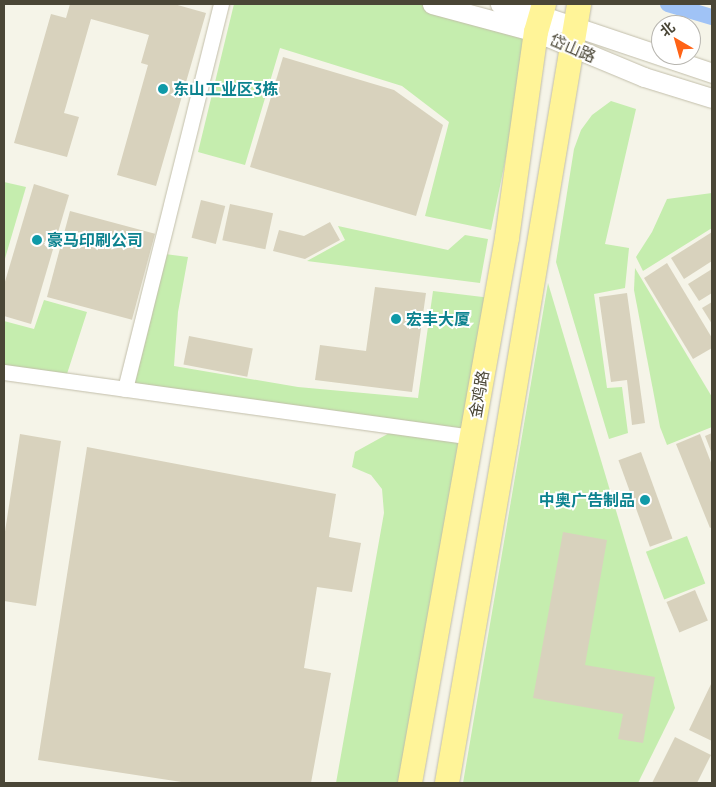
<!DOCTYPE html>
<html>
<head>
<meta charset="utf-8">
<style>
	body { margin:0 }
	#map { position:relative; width:716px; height:787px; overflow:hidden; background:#f5f4e8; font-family:Manrope,"Noto Sans SC",sans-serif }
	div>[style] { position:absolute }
	.green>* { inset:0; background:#c5edae; transform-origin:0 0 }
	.canal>* { height:16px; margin:-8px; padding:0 8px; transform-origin:8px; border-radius:8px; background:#a0c3f6 }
	.building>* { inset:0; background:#d8d2bd; transform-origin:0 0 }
	.roads { filter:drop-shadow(0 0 1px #c2beaa) drop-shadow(0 0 1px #c2beaa) }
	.minor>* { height:15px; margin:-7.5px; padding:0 7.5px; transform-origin:7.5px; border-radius:7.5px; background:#fff }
	.tertiary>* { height:19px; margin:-9.5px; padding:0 9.5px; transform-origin:9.5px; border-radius:9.5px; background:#fff }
	.primary>* { height:24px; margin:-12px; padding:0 12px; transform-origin:12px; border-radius:12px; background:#fff498 }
	.dots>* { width:14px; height:14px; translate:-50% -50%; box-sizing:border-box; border:2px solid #fff; border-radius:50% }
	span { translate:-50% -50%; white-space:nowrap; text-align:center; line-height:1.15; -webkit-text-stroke:4px #fff; paint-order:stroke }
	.street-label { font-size:16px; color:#4a4636 }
	.culture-label { font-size:16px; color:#0d838f; font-weight:700 }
	.left { translate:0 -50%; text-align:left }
	.right { translate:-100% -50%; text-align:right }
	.frame { position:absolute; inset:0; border:5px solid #4a4636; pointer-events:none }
	.north { position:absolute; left:651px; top:15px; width:50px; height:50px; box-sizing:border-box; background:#fff; border:1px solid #b7b5af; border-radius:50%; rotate:322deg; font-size:14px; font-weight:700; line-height:20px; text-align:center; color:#4a4636 }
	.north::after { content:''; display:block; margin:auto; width:18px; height:22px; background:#ff6316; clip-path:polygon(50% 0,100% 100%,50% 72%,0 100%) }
</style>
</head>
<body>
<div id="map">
	<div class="green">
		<div style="clip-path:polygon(234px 4px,432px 4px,532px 30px,491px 230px,425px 216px,449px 122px,402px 86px,280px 48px,245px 165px,198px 152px)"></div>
		<div style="clip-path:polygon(611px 101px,636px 109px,605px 244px,629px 248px,625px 288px,594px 294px,607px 388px,622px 387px,628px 433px,609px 439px,556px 262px,574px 149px,581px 130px,592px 115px)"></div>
		<div style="clip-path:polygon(4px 182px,26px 187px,4px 262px)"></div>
		<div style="clip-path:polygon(712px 193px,712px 228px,643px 271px,636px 257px,652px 232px,667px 199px)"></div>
		<div style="clip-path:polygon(338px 226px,448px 250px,465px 235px,488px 239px,480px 283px,307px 261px,345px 240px)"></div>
		<div style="clip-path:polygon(165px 254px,188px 257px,178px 312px,174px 366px,298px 387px,418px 398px,433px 291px,491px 298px,466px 429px,133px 383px)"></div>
		<div style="clip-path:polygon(635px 268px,712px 397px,712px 427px,667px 445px,660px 427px,634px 290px)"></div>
		<div style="clip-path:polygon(548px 283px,675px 708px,638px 783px,463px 783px)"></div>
		<div style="clip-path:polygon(44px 300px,87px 312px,66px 377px,4px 367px,4px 321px,34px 329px)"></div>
		<div style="clip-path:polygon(393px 431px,462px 443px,403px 783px,336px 783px,384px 513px,382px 489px,371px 475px,352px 467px,355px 452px)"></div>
		<div style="left:687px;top:536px;width:51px;height:44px;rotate:69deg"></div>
	</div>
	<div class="canal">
		<div style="left:668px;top:4px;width:46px;rotate:16.5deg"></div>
	</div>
	<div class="building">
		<div style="clip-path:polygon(70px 4px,174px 4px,206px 13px,156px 186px,117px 175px,148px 65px,141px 63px,149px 35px,91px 19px,64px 113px,79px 117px,67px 157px,14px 143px,51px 14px,66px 18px)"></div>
		<div style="clip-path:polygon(283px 57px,394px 90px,443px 125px,416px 216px,250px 167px)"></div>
		<div style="clip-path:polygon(34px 184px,69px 195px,31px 324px,4px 316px,4px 285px)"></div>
		<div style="left:201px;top:200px;width:25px;height:39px;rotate:14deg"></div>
		<div style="left:230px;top:204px;width:44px;height:37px;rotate:12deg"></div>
		<div style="left:70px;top:211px;width:88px;height:89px;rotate:15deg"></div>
		<div style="clip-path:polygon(330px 222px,340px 240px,305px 259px,273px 251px,279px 230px,304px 236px)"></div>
		<div style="clip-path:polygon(712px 232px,712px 261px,684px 279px,671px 258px)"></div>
		<div style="clip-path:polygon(667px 263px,712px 338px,712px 348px,693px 359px,644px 278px)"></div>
		<div style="clip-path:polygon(712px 269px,712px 293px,699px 301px,688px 284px)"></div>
		<div style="clip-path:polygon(375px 287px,426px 293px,412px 392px,315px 380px,320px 345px,366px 351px)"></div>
		<div style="clip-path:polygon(627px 293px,645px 423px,632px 425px,627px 380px,611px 382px,599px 297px)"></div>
		<div style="clip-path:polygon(712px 302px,712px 324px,702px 308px)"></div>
		<div style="left:189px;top:336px;width:65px;height:29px;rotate:11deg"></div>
		<div style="clip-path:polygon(712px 433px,712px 454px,705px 436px)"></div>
		<div style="clip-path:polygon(20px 434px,61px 441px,36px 606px,4px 601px,4px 538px)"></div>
		<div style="clip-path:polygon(700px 434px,712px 465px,712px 527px,710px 528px,676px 444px)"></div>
		<div style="clip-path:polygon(87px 447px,336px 494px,329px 537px,361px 543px,352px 592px,317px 587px,304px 668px,331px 673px,311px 783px,188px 783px,38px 760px)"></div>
		<div style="left:641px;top:452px;width:92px;height:24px;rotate:70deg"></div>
		<div style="clip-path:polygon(563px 532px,607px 540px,585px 665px,655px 677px,643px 743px,618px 739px,623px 714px,533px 698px)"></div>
		<div style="left:695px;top:590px;width:33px;height:31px;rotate:67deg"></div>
		<div style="clip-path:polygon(712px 682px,712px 741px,689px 730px)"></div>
		<div style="clip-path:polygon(675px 737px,711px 755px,697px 783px,652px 783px)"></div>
	</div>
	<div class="roads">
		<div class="minor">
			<div style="left:4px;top:372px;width:472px;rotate:7.9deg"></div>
			<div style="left:125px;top:389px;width:397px;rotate:-76deg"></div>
		</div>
		<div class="tertiary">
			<div style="left:432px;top:4px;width:108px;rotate:15.1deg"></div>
			<div style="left:536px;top:32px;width:117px;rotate:22.6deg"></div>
			<div style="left:644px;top:77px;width:71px;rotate:17.2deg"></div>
			<div style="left:500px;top:4px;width:41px;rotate:15.4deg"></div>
			<div style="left:540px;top:15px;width:182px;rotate:18.6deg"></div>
		</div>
		<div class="primary">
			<div style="left:410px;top:783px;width:554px;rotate:-79.91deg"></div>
			<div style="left:507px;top:238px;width:208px;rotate:-82deg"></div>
			<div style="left:536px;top:32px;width:29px;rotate:-74deg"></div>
			<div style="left:447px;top:783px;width:347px;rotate:-80.2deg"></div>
			<div style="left:506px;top:441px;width:443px;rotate:-80.5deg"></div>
		</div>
	</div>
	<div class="dots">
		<div style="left:163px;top:89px;background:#0f9aa8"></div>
		<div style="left:37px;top:240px;background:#0f9aa8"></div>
		<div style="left:396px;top:319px;background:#0f9aa8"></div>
		<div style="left:645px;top:500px;background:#0f9aa8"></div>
	</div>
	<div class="street-label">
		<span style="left:573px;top:48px;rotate:23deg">岱山路</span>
		<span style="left:479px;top:394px;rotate:-80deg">金鸡路</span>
	</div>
	<div class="culture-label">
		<span class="left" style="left:173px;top:89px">东山工业区3栋</span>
		<span class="left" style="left:47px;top:240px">豪马印刷公司</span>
		<span class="left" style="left:406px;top:319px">宏丰大厦</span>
		<span class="right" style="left:635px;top:500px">中奥广告制品</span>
	</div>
	<div class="frame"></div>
	<div class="north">北</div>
</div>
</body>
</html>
